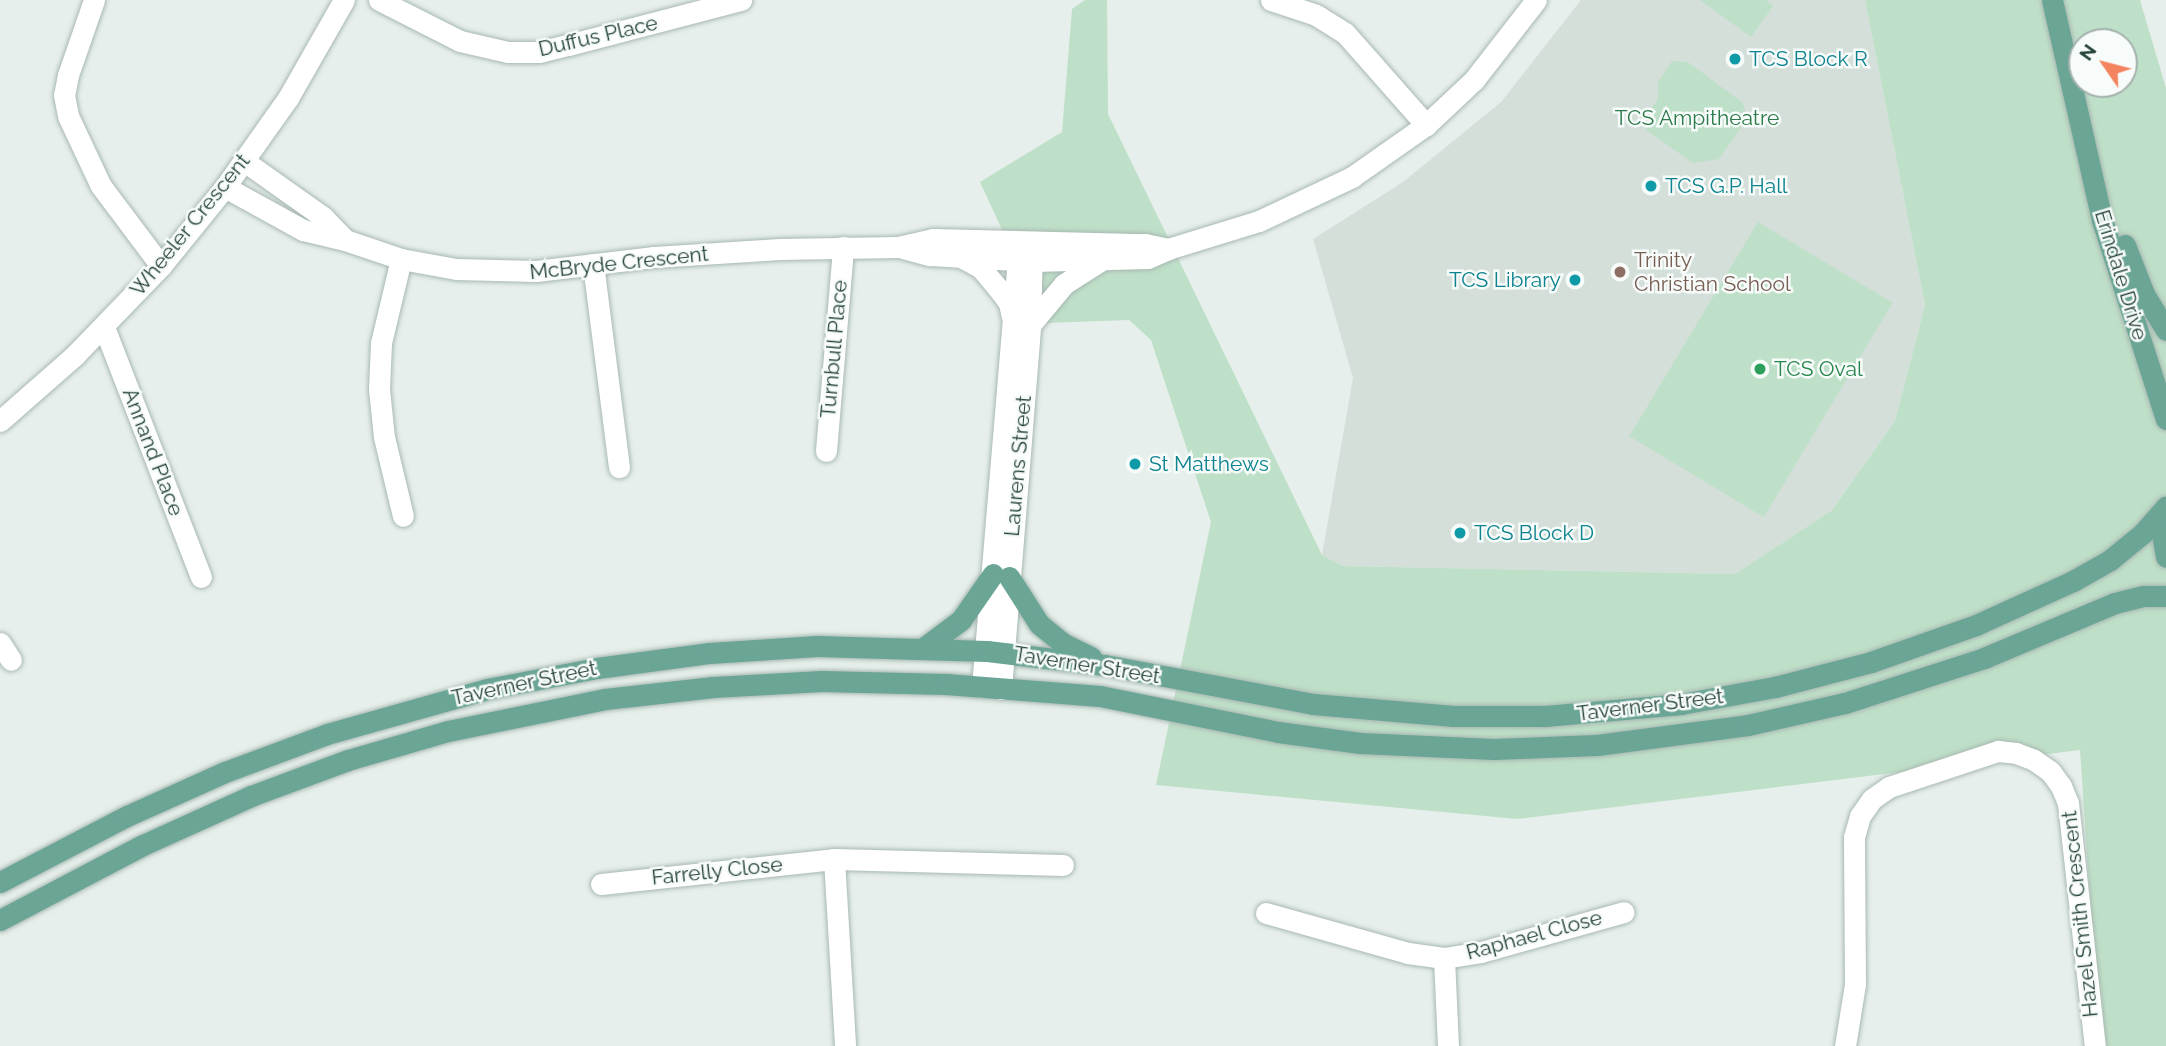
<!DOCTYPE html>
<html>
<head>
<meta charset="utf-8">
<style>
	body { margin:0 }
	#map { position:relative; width:2166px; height:1046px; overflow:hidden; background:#e6efeb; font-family:Raleway,sans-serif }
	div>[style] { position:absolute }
	.built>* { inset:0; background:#d4dfda }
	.green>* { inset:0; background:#bfe0c8; transform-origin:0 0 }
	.roads { filter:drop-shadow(0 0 2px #a8b8b2) drop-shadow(0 0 2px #a8b8b2) }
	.minor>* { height:21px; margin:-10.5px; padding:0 10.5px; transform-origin:10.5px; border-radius:10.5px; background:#fff }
	.major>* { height:21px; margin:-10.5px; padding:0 10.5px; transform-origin:10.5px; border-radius:10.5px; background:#6aa596 }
	.dots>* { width:19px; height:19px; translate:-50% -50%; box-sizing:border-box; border:4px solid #f7fbf9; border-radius:50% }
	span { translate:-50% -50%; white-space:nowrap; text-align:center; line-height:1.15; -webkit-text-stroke:5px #f7fbf9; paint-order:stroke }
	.street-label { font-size:21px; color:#24423a }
	.culture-label { font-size:21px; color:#0d838f }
	.left { translate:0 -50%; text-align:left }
	.right { translate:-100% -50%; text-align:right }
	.park-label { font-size:21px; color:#2d7a4b }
	.education-label { font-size:21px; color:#785e54 }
	.leisure-label { font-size:21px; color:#27864d }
	.north { position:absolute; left:2068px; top:28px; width:70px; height:70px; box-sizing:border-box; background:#f7fbf9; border:2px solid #a3b1ad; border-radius:50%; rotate:305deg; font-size:19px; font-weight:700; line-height:28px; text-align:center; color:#24423a }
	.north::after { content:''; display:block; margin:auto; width:24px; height:32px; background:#f4845f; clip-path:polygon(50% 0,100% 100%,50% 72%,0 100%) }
</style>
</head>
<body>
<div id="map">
	<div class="built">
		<div style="clip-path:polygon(1581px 0,1865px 0,1925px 305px,1895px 421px,1832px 510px,1735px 574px,1343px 566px,1322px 555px,1353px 378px,1313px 239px,1403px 182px,1501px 102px)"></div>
	</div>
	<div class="green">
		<div style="clip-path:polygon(evenodd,1085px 0,1107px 0,1108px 114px,1322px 555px,1343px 566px,1735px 574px,1832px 510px,1895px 421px,1925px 305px,1865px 0,2140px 0,2166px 88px,2166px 1046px,2100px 1046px,2080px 750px,1517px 819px,1156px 785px,1211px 522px,1151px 340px,1129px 320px,1045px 323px,980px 182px,1062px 132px,1072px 9px,1085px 0,2082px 42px,2124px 42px,2124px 84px,2082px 84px,2082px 42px)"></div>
		<div style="clip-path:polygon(1700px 0,1766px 0,1773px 6px,1751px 37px)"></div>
		<div style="clip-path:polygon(1672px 61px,1688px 62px,1743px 103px,1747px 119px,1719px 159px,1693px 163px,1646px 130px,1644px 119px,1658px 99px,1658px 82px)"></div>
		<div style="left:1758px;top:222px;width:157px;height:250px;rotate:31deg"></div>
	</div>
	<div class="roads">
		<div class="minor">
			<div style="left:94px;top:0;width:79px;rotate:109.1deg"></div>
			<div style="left:68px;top:75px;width:20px;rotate:101deg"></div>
			<div style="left:64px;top:95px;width:21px;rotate:79deg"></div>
			<div style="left:68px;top:116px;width:77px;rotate:64.8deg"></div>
			<div style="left:101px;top:186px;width:100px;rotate:53.1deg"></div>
			<div style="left:379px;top:0;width:91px;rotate:26.8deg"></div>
			<div style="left:460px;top:41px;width:49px;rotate:12.9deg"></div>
			<div style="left:508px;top:52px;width:31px"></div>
			<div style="left:539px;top:52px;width:30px;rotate:-14deg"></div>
			<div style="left:568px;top:45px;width:179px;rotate:-14.6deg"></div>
			<div style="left:1271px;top:0;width:47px;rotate:18.4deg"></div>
			<div style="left:1316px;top:15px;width:34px;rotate:32deg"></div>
			<div style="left:1345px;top:33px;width:123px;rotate:48.6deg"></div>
			<div style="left:244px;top:161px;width:97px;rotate:35.3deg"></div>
			<div style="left:323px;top:217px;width:32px;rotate:46deg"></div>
			<div style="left:225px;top:187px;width:89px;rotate:28.9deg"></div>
			<div style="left:303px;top:230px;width:43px;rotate:13.4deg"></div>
			<div style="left:345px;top:240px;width:59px;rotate:18.7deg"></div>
			<div style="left:401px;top:259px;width:56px;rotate:10.3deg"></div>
			<div style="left:456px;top:269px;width:80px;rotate:1.4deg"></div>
			<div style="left:536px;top:271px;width:119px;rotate:-6.8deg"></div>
			<div style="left:654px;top:257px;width:126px;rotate:-3.6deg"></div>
			<div style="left:780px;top:249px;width:118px;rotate:-1deg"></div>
			<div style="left:898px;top:247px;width:36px;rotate:-13deg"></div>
			<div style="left:933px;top:239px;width:212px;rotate:1.4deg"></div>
			<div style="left:1145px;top:244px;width:24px;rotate:12deg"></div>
			<div style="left:903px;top:248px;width:28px;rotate:15deg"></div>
			<div style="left:930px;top:255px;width:102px;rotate:3.4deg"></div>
			<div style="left:1032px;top:261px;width:116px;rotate:-1.5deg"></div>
			<div style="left:1148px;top:258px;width:22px;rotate:-24deg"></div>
			<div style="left:1168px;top:249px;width:95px;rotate:-17.1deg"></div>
			<div style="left:1259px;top:221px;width:103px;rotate:-25.3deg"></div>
			<div style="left:1352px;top:177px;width:90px;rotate:-35.1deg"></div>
			<div style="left:1426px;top:125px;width:66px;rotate:-43.2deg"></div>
			<div style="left:1474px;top:80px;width:101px;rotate:-52.2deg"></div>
			<div style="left:963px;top:258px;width:21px;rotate:29deg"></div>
			<div style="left:981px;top:268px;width:25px;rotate:50deg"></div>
			<div style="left:997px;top:287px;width:20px;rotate:53deg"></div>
			<div style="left:1009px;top:303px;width:14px;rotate:78deg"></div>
			<div style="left:401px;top:259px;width:86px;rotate:103.4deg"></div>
			<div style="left:381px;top:343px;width:46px;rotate:92.5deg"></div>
			<div style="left:379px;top:389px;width:48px;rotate:84.1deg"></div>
			<div style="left:384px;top:437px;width:81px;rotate:76.5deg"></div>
			<div style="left:593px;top:264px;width:205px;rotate:82.7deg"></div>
			<div style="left:1030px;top:325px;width:53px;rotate:-50.3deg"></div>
			<div style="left:1064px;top:284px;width:43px;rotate:-32.6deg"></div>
			<div style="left:104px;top:327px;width:268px;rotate:68.8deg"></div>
			<div style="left:0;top:421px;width:100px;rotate:-41.3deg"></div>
			<div style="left:75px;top:355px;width:124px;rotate:-46deg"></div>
			<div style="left:161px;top:266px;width:102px;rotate:-51deg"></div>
			<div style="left:225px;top:187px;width:109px;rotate:-54.7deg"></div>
			<div style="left:288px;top:98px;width:113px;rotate:-60.3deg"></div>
			<div style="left:826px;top:451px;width:205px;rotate:-85.2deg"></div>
			<div style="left:0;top:643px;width:20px;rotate:57deg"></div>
			<div style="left:982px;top:687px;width:439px;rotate:-85.2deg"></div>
			<div style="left:1001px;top:689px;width:365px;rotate:-85.4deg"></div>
			<div style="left:1030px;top:325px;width:76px;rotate:-88.5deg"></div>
			<div style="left:834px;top:859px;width:187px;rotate:86.6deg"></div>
			<div style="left:601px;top:884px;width:234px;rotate:-6.1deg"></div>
			<div style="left:834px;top:859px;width:229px;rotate:1.5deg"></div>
			<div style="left:1266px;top:913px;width:148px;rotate:15.7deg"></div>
			<div style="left:1408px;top:953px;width:36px;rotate:8deg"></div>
			<div style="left:1444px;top:958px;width:37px;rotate:-9deg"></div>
			<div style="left:1481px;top:952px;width:148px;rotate:-15.6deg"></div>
			<div style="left:1444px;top:958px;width:88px;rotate:87.4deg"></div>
			<div style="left:1845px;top:1046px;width:63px;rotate:-80.8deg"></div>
			<div style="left:1855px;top:984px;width:147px;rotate:-90.4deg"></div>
			<div style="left:1854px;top:837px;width:22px;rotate:-74deg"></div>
			<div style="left:1860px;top:816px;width:21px;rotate:-55deg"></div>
			<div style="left:1872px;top:799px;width:21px;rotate:-35deg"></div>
			<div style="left:1889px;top:787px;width:115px;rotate:-18.3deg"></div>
			<div style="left:1998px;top:751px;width:18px;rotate:6deg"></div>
			<div style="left:2016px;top:753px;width:19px;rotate:21deg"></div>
			<div style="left:2034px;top:760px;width:19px;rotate:35deg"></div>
			<div style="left:2050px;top:771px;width:19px;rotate:54deg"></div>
			<div style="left:2061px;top:786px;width:18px;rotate:68deg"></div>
			<div style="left:2068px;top:803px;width:244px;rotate:83.7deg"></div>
		</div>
		<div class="major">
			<div style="left:2052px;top:0;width:226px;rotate:77.2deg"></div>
			<div style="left:2102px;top:220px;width:209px;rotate:72.2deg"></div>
			<div style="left:2125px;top:245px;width:53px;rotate:68.8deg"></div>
			<div style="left:2144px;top:294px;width:42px;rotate:58.6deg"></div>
			<div style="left:2166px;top:510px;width:24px;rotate:99deg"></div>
			<div style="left:2162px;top:534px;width:23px;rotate:80deg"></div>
			<div style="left:1009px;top:577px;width:56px;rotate:57.4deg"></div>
			<div style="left:1039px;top:624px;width:32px;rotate:39deg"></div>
			<div style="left:1064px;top:644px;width:30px;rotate:26deg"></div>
			<div style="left:925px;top:647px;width:45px;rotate:-36.9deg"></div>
			<div style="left:961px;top:620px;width:56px;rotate:-55.2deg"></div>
			<div style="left:0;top:882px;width:143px;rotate:-27.5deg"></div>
			<div style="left:127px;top:816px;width:107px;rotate:-24.2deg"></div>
			<div style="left:225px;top:772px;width:109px;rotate:-20.4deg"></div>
			<div style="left:327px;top:734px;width:166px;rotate:-15.7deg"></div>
			<div style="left:487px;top:689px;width:112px;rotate:-10.8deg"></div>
			<div style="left:597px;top:668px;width:114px;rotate:-7.6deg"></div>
			<div style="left:710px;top:653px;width:107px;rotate:-3.7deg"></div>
			<div style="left:817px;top:646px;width:170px;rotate:1.7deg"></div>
			<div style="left:987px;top:651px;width:119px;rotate:6.8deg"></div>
			<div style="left:1105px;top:665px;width:212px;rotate:10.6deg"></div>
			<div style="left:1313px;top:704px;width:141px;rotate:4.9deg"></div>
			<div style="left:1453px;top:716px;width:92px"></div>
			<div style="left:1545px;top:716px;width:137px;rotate:-5deg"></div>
			<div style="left:1681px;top:704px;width:96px;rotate:-10.3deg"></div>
			<div style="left:1775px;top:687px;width:99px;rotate:-14.6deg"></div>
			<div style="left:1871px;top:662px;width:111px;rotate:-19.4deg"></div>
			<div style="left:1976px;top:625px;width:107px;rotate:-24.4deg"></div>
			<div style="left:2073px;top:581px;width:43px;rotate:-29.6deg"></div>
			<div style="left:2110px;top:560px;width:43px;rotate:-39.3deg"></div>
			<div style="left:2143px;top:533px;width:35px;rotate:-49deg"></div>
			<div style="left:0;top:920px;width:161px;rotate:-27.7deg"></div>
			<div style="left:143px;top:845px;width:119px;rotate:-24.4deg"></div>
			<div style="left:251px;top:796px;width:103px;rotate:-20.4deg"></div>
			<div style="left:348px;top:760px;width:104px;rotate:-16.2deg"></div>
			<div style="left:448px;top:731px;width:160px;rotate:-11.5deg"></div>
			<div style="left:605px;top:699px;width:109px;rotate:-6.3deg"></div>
			<div style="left:713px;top:687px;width:109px;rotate:-3.2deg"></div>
			<div style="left:822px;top:681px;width:124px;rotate:1.4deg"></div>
			<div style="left:946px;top:684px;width:154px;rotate:4.5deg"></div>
			<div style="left:1100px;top:696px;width:182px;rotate:11.4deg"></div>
			<div style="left:1278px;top:732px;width:83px;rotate:7.6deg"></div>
			<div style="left:1360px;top:743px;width:134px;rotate:2.6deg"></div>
			<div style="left:1494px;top:749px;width:103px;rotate:-2.2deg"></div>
			<div style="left:1597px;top:745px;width:152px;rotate:-7.5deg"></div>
			<div style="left:1748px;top:725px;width:99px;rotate:-12.8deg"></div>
			<div style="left:1845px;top:703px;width:146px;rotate:-17.9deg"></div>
			<div style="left:1984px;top:658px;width:142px;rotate:-22.8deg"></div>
			<div style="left:2115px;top:603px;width:29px;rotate:-14deg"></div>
			<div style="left:2143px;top:596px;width:23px"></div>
		</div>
	</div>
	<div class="dots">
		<div style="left:1735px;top:59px;background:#0f9aa8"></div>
		<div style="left:1651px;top:186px;background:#0f9aa8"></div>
		<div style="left:1620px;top:272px;background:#8d6e63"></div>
		<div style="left:1575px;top:280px;background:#0f9aa8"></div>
		<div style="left:1760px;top:369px;background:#2e9e5b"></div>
		<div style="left:1135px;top:464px;background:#0f9aa8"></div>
		<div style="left:1460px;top:533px;background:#0f9aa8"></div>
	</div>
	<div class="street-label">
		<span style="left:598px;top:36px;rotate:-13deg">Duffus Place</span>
		<span style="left:190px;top:225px;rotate:-51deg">Wheeler Crescent</span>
		<span style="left:619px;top:263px;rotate:-6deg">McBryde Crescent</span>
		<span style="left:2121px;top:275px;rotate:73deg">Erindale Drive</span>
		<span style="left:834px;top:349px;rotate:-85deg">Turnbull Place</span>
		<span style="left:153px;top:452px;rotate:69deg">Annand Place</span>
		<span style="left:1018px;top:466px;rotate:-85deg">Laurens Street</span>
		<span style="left:1087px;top:665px;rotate:9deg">Taverner Street</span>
		<span style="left:524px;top:683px;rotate:-12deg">Taverner Street</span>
		<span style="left:1650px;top:705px;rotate:-7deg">Taverner Street</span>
		<span style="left:717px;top:871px;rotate:-6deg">Farrelly Close</span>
		<span style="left:2080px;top:914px;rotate:-96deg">Hazel Smith Crescent</span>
		<span style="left:1534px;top:935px;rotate:-15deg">Raphael Close</span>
	</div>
	<div class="culture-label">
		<span class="left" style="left:1749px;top:59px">TCS Block R</span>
		<span class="left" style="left:1665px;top:186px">TCS G.P. Hall</span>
		<span class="right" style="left:1561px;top:280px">TCS Library</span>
		<span class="left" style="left:1149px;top:464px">St Matthews</span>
		<span class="left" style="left:1474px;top:533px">TCS Block D</span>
	</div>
	<div class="park-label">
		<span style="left:1697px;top:118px">TCS Ampitheatre</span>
	</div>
	<div class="education-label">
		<span class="left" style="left:1634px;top:272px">Trinity<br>Christian School</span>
	</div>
	<div class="leisure-label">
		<span class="left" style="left:1774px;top:369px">TCS Oval</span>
	</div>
	<div class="north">N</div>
</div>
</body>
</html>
